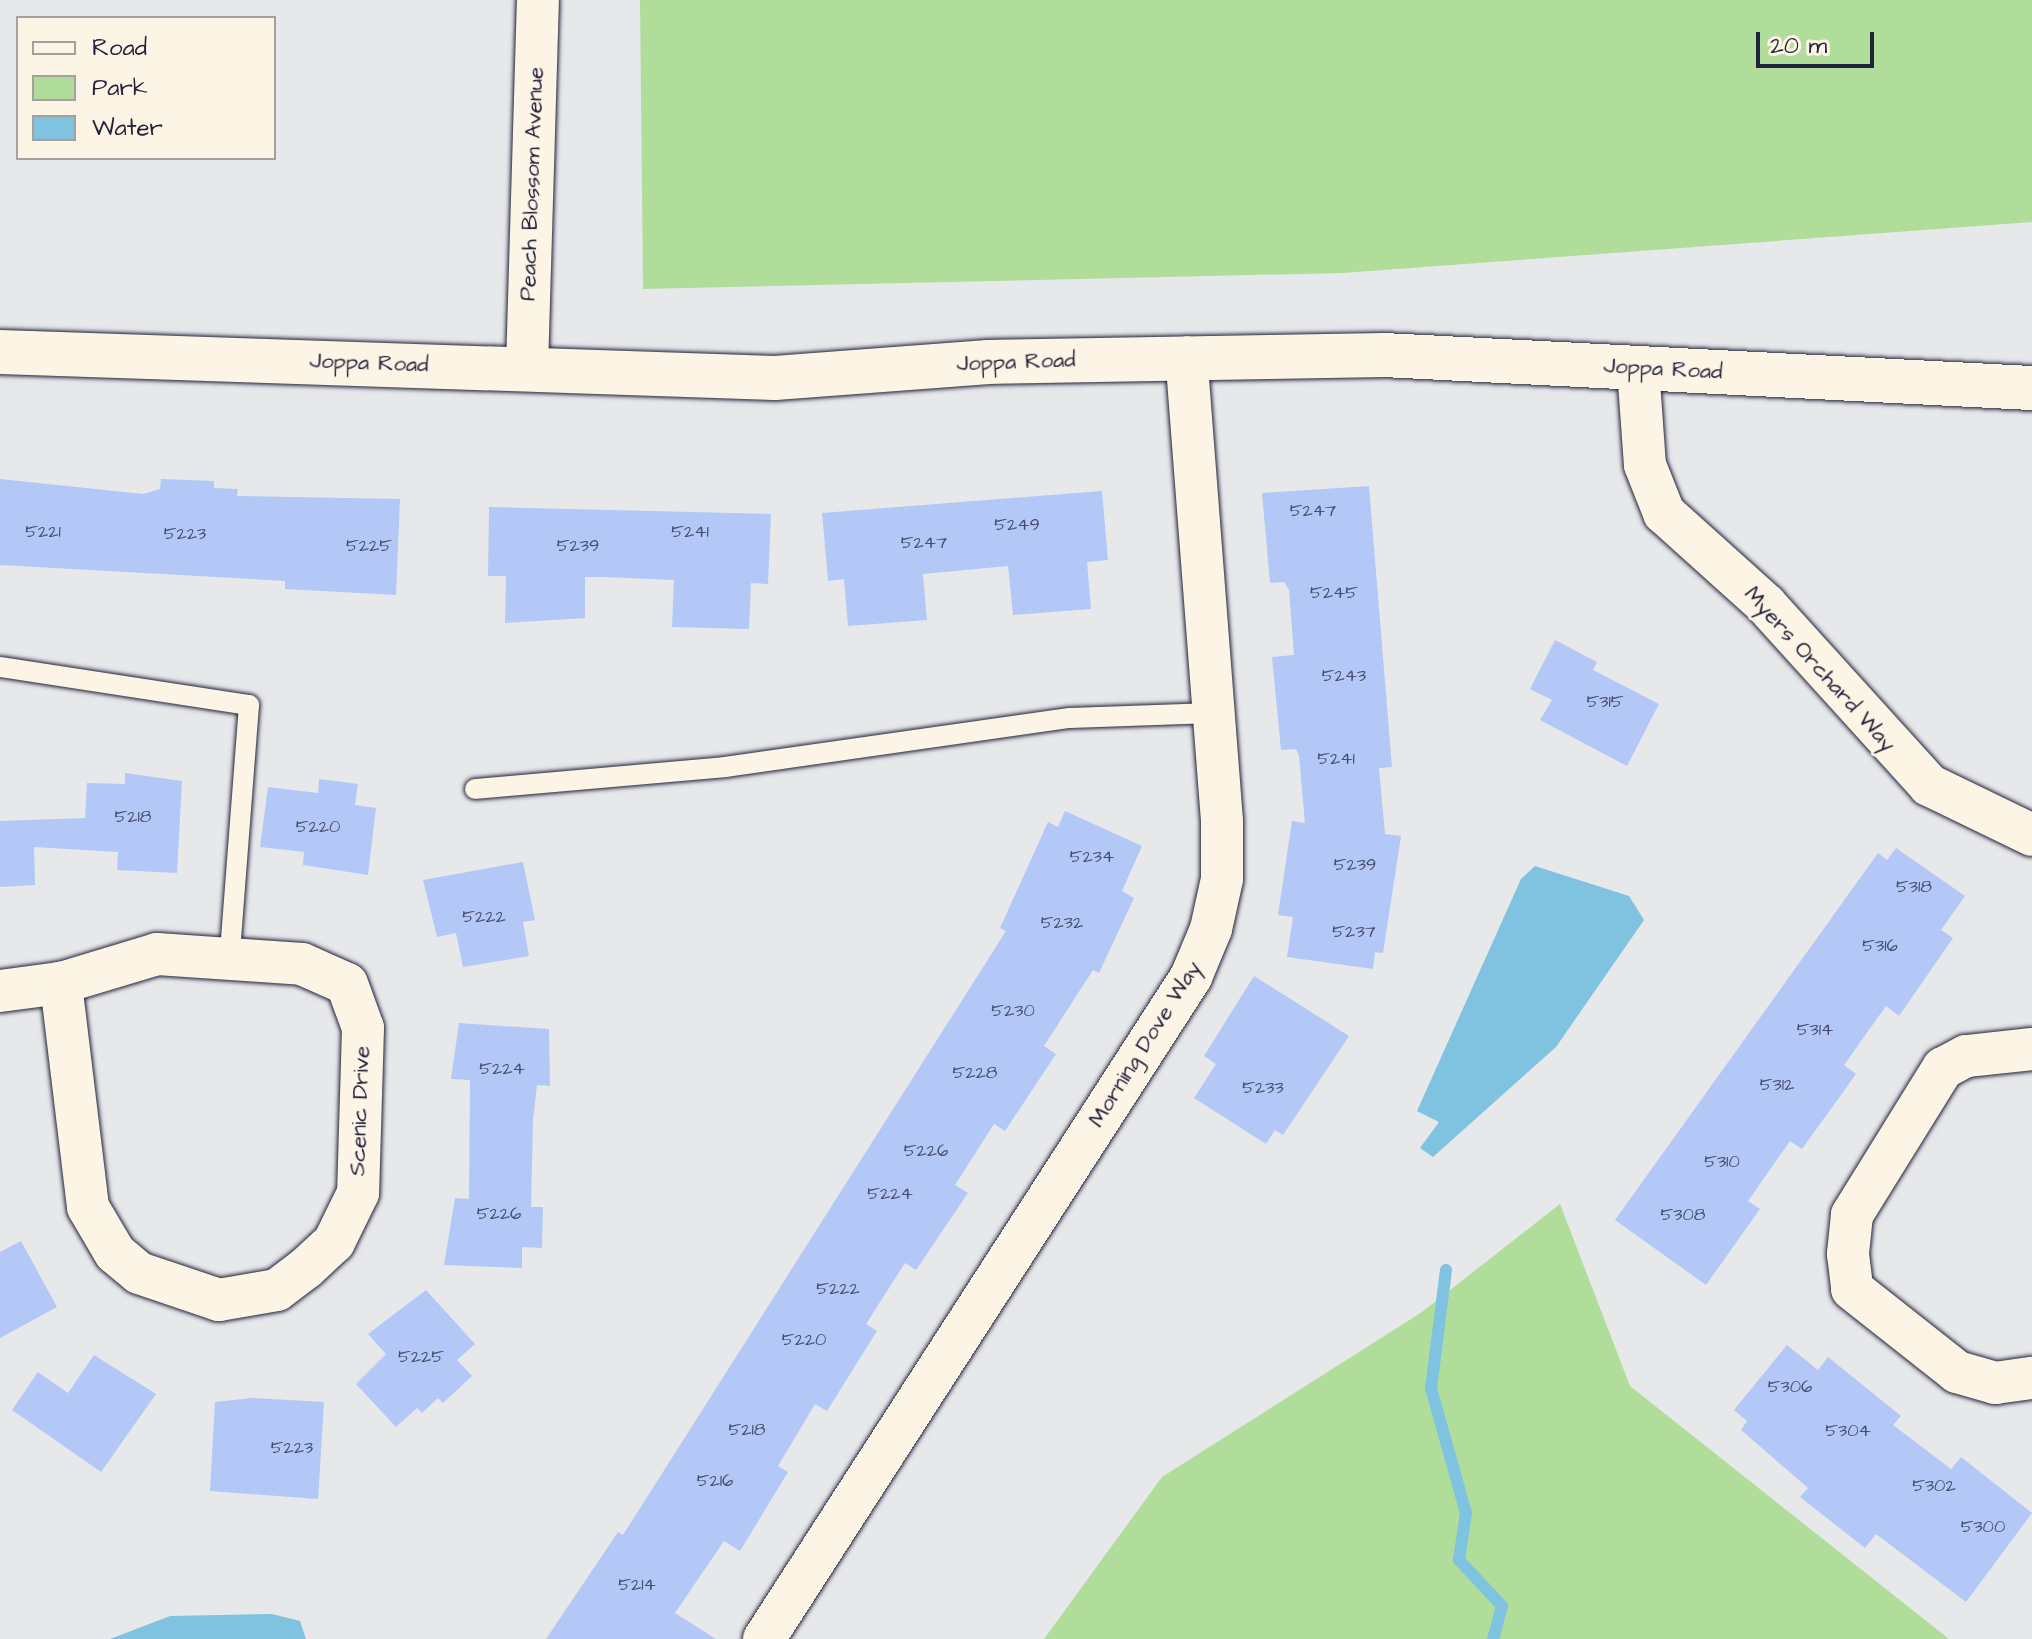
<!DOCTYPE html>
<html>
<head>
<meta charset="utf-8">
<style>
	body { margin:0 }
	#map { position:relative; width:2032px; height:1639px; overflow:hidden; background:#e6e8ea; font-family:"Architects Daughter",sans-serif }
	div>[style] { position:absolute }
	.green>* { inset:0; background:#b1dd9b }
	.water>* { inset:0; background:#7fc3e0 }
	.stream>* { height:12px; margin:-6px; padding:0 6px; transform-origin:6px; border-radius:6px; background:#7fc3e0 }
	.building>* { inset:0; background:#b3c8f7 }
	.roads { filter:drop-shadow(0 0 2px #22223b) drop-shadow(0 0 2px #22223b) }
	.service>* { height:20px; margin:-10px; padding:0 10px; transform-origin:10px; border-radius:10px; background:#fcf5e5 }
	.minor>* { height:42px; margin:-21px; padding:0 21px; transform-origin:21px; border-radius:21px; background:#fcf5e5 }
	.tertiary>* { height:44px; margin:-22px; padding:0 22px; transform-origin:22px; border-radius:22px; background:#fcf5e5 }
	span { translate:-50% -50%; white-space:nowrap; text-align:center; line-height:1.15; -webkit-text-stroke:6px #fcf5e5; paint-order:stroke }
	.number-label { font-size:18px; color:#464c6a }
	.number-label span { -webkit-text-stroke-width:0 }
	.street-label { font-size:22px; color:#22223b }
	.legend { position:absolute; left:16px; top:16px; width:260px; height:144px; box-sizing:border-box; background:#fcf5e5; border:2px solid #a5a1a1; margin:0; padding:10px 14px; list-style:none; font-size:24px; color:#22223b }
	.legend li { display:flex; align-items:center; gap:16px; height:40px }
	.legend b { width:40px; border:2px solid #a5a1a1 }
	.scale { position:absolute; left:1756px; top:32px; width:118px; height:36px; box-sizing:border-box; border:4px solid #22223b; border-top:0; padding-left:10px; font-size:24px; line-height:28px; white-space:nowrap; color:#22223b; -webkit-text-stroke:6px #fcf5e5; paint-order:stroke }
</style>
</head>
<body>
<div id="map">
	<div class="green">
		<div style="clip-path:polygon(640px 0,2032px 0,2032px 222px,1343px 273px,643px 289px)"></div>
		<div style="clip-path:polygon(1560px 1204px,1630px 1386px,1949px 1639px,1044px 1639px,1162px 1477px,1422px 1312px)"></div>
	</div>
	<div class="water">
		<div style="clip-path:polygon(1535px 866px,1629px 896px,1644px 920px,1556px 1047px,1433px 1157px,1420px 1148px,1439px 1122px,1417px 1111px,1521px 879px)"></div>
		<div style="clip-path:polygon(272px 1614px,300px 1621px,306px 1639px,110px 1639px,170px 1616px)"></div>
	</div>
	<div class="stream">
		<div style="left:1446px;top:1270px;width:119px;rotate:97.2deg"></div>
		<div style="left:1431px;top:1388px;width:130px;rotate:74.4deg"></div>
		<div style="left:1466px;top:1513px;width:48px;rotate:98.5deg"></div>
		<div style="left:1459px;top:1560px;width:63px;rotate:46.9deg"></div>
		<div style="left:1502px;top:1606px;width:34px;rotate:105deg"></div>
	</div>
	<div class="building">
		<div style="clip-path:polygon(0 479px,143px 494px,160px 489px,161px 479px,214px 481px,214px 488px,238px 489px,237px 496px,400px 499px,396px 595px,285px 589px,285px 581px,0 565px)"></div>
		<div style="clip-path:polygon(1369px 486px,1392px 767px,1379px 768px,1385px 834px,1401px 836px,1383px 953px,1375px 952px,1373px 969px,1287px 957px,1293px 917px,1278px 915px,1292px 821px,1305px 823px,1299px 756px,1296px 749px,1281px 750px,1272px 657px,1294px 655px,1289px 590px,1284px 582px,1270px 583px,1262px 493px)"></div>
		<div style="clip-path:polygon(1102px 491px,1108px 560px,1087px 562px,1091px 609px,1013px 615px,1008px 566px,923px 574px,927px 620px,848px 626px,844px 579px,828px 581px,822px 513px)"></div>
		<div style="clip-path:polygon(489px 507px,771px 514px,768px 584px,751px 583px,749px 629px,672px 627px,674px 580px,604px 577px,585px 577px,585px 618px,505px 623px,506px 576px,488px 576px)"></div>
		<div style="clip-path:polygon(1555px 640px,1597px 662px,1593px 670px,1659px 704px,1627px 766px,1540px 720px,1552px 700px,1530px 689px)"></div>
		<div style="clip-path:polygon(125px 773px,182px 781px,177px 873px,117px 870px,118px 852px,34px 847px,35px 885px,0 887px,0 821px,85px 818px,87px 783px,125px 784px)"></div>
		<div style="clip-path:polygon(319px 779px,358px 784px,355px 805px,376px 808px,368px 875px,303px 865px,304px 852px,260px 847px,268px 787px,318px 793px)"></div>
		<div style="clip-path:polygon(1065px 811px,1142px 846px,1122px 891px,1134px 898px,1099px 973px,1093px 970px,1044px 1046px,1056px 1054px,1005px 1131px,994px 1124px,955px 1185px,968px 1193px,916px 1270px,905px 1263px,866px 1324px,877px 1331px,827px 1411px,815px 1404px,778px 1466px,788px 1472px,740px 1551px,724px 1541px,675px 1613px,716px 1639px,546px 1639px,618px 1532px,623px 1535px,1006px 931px,1000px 928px,1048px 822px,1058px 827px)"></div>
		<div style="clip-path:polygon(1896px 848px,1965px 896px,1941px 930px,1953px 938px,1899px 1016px,1886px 1006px,1844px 1065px,1856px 1074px,1802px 1149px,1790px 1141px,1748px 1201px,1760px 1209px,1706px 1285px,1615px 1220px,1878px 853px,1887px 860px)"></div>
		<div style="clip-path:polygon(523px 862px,535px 920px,523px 922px,529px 956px,463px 967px,456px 933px,437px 937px,423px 880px)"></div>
		<div style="clip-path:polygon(1254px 976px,1349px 1036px,1283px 1135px,1275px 1130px,1266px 1144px,1194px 1098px,1216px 1064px,1204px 1056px)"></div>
		<div style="clip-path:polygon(459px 1023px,549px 1029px,550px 1086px,537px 1085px,533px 1120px,531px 1207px,543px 1207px,542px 1248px,522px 1247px,522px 1268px,444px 1265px,455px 1198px,469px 1199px,470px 1080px,451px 1079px)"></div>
		<div style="clip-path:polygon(21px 1241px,57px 1307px,0 1338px,0 1252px)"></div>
		<div style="clip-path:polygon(426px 1290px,475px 1344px,457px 1360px,472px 1376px,443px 1403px,438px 1398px,422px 1413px,417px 1408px,396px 1427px,356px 1384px,386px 1354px,368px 1334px)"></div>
		<div style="clip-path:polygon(1787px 1345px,1818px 1370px,1828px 1357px,1901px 1416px,1893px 1425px,1951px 1469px,1961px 1457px,2032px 1513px,1966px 1602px,1876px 1534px,1865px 1548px,1800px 1497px,1808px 1488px,1741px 1430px,1747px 1421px,1734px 1410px)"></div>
		<div style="clip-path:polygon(94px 1355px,156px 1394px,101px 1472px,12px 1410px,38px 1372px,68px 1393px)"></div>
		<div style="clip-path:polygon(252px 1398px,324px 1402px,318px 1499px,210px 1491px,215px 1402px)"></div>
	</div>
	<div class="roads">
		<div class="service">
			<div style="left:0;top:667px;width:252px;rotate:8.7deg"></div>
			<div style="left:249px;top:705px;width:250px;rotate:94.4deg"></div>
			<div style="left:475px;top:789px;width:251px;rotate:-5deg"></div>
			<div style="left:725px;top:767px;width:348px;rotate:-8.1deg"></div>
			<div style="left:1070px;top:718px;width:143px;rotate:-2deg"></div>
		</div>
		<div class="minor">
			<div style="left:527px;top:368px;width:368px;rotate:-88.3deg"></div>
			<div style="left:1638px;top:368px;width:97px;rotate:85.9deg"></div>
			<div style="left:1645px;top:465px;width:52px;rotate:68.4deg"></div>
			<div style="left:1664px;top:513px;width:137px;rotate:42deg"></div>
			<div style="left:1766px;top:605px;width:243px;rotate:47.8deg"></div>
			<div style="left:1929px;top:785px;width:114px;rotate:25.9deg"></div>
			<div style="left:0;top:991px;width:62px;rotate:-7.5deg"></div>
			<div style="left:61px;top:983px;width:100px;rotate:-16.8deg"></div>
			<div style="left:157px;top:954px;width:145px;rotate:3.9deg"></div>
			<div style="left:302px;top:964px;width:49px;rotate:24deg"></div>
			<div style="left:347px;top:984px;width:47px;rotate:70deg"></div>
			<div style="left:363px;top:1028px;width:165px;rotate:91.7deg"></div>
			<div style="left:358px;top:1193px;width:55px;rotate:116.1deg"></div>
			<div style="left:334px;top:1242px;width:38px;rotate:137deg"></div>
			<div style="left:306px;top:1268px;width:36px;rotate:143deg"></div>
			<div style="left:277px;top:1290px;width:59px;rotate:170.2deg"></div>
			<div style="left:219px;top:1300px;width:84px;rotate:-161.4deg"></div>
			<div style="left:139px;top:1273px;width:31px;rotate:-140deg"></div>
			<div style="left:115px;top:1253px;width:53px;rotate:-120.4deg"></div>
			<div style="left:88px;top:1207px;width:226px;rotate:-96.9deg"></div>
			<div style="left:2032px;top:1049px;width:66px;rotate:173.9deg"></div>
			<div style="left:1966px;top:1056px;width:26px;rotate:152deg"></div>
			<div style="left:1943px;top:1068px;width:173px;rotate:121.8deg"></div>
			<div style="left:1852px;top:1215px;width:39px;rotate:96deg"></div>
			<div style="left:1848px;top:1254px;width:35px;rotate:83deg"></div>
			<div style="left:1852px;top:1289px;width:134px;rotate:38.3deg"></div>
			<div style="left:1957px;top:1372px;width:40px;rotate:16deg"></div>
			<div style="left:1995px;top:1383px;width:37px;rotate:-8deg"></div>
			<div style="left:764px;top:1639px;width:788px;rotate:-57.18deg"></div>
			<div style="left:1191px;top:977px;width:52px;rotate:-67.4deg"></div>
			<div style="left:1211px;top:929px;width:51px;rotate:-77.6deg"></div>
			<div style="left:1222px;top:879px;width:58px;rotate:-90deg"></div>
			<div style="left:1222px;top:821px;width:465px;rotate:-94.4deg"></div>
		</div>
		<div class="tertiary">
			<div style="left:0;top:352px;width:775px;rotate:1.92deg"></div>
			<div style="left:775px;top:378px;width:214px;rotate:-4.3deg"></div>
			<div style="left:988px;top:362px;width:396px;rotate:-1deg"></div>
			<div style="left:1384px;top:355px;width:649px;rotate:2.92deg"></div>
		</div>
	</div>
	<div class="number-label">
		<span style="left:1313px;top:511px">5247</span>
		<span style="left:1017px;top:525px">5249</span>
		<span style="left:43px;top:532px">5221</span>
		<span style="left:690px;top:532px">5241</span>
		<span style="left:185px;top:534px">5223</span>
		<span style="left:924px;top:543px">5247</span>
		<span style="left:369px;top:546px">5225</span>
		<span style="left:578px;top:546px">5239</span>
		<span style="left:1334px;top:593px">5245</span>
		<span style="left:1344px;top:676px">5243</span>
		<span style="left:1605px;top:702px">5315</span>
		<span style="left:1336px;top:759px">5241</span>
		<span style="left:133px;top:817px">5218</span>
		<span style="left:318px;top:827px">5220</span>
		<span style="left:1092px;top:857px">5234</span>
		<span style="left:1355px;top:865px">5239</span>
		<span style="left:1914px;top:887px">5318</span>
		<span style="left:484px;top:917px">5222</span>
		<span style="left:1062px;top:923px">5232</span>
		<span style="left:1354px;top:932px">5237</span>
		<span style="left:1880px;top:946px">5316</span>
		<span style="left:1013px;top:1011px">5230</span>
		<span style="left:1815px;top:1030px">5314</span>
		<span style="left:502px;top:1069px">5224</span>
		<span style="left:975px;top:1073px">5228</span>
		<span style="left:1777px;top:1085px">5312</span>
		<span style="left:1263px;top:1088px">5233</span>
		<span style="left:926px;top:1151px">5226</span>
		<span style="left:1722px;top:1162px">5310</span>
		<span style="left:890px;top:1194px">5224</span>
		<span style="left:499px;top:1214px">5226</span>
		<span style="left:1683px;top:1215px">5308</span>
		<span style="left:838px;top:1289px">5222</span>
		<span style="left:804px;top:1340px">5220</span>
		<span style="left:421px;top:1357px">5225</span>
		<span style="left:1790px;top:1387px">5306</span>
		<span style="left:747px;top:1430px">5218</span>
		<span style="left:1848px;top:1431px">5304</span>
		<span style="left:292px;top:1448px">5223</span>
		<span style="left:715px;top:1481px">5216</span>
		<span style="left:1934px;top:1486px">5302</span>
		<span style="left:1983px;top:1527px">5300</span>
		<span style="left:637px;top:1585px">5214</span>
	</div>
	<div class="street-label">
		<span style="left:532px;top:184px;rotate:-88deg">Peach Blossom Avenue</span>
		<span style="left:1016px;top:362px;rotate:-2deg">Joppa Road</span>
		<span style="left:369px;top:363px;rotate:2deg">Joppa Road</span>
		<span style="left:1663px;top:369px;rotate:3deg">Joppa Road</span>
		<span style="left:1820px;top:669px;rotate:48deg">Myers Orchard Way</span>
		<span style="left:1145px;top:1044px;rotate:-58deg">Morning Dove Way</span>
		<span style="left:360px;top:1111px;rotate:-88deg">Scenic Drive</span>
	</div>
	<ul class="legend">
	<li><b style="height:10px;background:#fcf5e5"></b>Road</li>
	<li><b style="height:22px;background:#b1dd9b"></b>Park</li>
	<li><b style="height:22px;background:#7fc3e0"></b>Water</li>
	</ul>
	<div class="scale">20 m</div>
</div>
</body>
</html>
